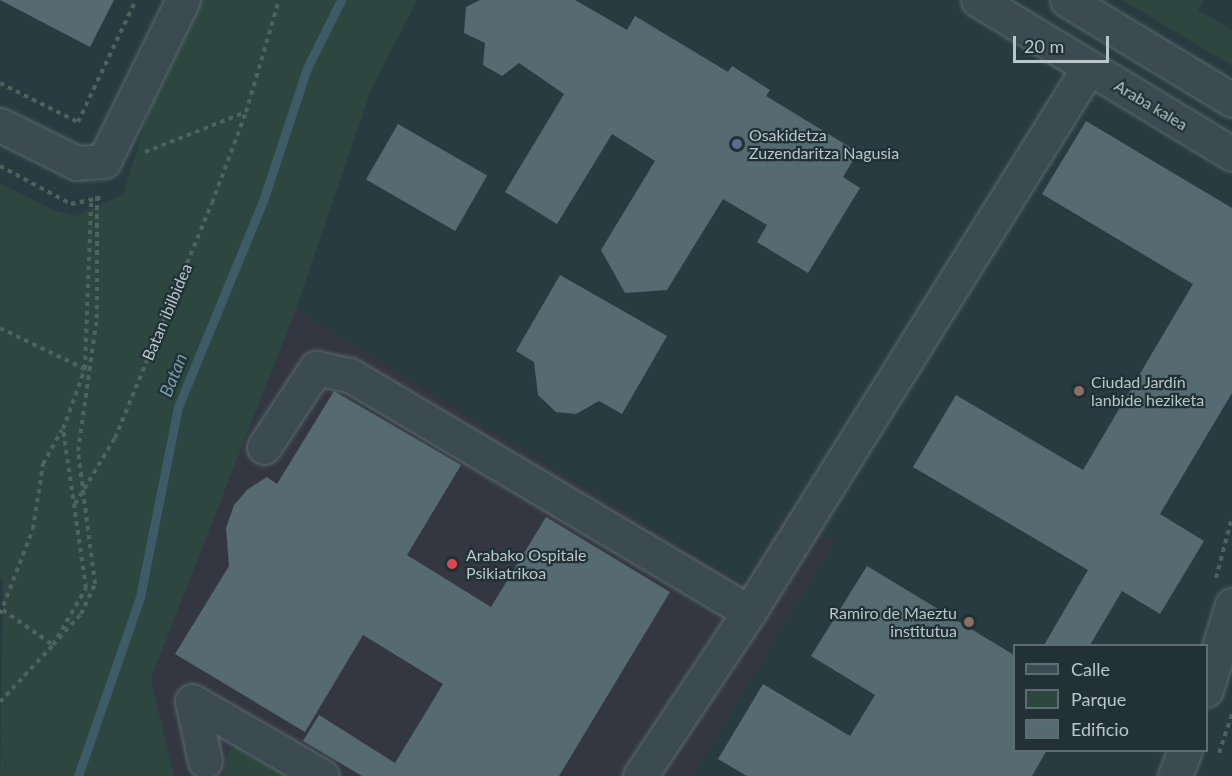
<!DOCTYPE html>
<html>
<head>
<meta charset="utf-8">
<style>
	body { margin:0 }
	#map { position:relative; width:1232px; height:776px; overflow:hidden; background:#283b41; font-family:Lato,sans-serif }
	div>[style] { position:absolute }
	.medical>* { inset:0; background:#343742 }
	.green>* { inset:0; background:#2d463f }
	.stream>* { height:9px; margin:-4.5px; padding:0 4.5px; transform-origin:4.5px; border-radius:4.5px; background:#3d5c67 }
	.building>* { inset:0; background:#566a71; transform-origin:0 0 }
	.path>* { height:4px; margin-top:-2px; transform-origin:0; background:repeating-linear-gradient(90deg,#4c635e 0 4.5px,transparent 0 9px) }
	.roads { filter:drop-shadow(0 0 2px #5a696e) drop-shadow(0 0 2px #5a696e) }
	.minor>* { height:33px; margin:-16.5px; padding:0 16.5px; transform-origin:16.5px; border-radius:16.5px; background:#3c4b51 }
	.dots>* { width:16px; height:16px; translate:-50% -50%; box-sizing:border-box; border:3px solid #213136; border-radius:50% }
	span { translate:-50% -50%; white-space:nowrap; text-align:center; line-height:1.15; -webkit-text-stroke:4.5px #213136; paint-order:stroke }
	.street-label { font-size:16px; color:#b9c6cb }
	.poi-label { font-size:16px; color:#b9c6cb }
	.left { translate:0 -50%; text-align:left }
	.right { translate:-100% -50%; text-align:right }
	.water-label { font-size:18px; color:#759ba8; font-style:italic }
	.legend { position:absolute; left:1013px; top:644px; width:195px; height:108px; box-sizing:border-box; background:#213136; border:2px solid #5e6d72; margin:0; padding:8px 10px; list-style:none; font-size:18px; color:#b9c6cb }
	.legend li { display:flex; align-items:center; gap:12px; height:30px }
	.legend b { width:30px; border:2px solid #5e6d72 }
	.scale { position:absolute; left:1013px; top:36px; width:96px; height:27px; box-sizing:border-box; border:3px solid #b9c6cb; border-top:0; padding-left:8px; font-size:18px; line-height:21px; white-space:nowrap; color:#b9c6cb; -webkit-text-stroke:4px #213136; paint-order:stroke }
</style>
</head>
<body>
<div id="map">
	<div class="medical">
		<div style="clip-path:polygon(296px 309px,743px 585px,788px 512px,835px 542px,693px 776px,174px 776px,151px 679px)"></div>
	</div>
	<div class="green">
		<div style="clip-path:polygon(202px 0,417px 0,370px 93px,296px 309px,151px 679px,174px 776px,0 776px,3px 580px,0 578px,0 183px,56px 211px,76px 216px,123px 194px,151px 105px)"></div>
		<div style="clip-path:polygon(1122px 0,1204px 0,1198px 10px,1232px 30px,1232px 66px)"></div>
		<div style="clip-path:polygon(236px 746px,249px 746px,299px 776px,224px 776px,227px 753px)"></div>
	</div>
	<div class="stream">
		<div style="left:78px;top:776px;width:189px;rotate:-70.9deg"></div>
		<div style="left:140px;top:597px;width:194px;rotate:-78.7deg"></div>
		<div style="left:178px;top:407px;width:226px;rotate:-67.6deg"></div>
		<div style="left:264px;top:198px;width:137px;rotate:-71.7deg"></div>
		<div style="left:307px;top:68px;width:76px;rotate:-63.4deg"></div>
	</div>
	<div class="building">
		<div style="clip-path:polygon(0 0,114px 0,90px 47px)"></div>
		<div style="clip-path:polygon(480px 0,575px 0,627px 30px,635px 16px,728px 72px,732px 66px,770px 90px,766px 96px,858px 152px,843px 177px,860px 188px,808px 273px,757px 242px,767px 225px,723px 199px,667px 290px,625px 293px,601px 250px,655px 161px,612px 134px,557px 224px,505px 192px,564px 94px,519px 63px,502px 76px,483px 65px,485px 43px,464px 33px,466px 7px)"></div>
		<div style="clip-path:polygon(1086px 121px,1232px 208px,1232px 393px,1160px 514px,1204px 541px,1160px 614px,1122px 591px,1090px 645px,1044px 645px,1088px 570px,913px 467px,956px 395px,1083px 470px,1193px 284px,1042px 194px)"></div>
		<div style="left:398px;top:124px;width:103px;height:64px;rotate:30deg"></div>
		<div style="clip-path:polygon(560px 275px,667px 336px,622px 414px,599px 401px,576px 414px,556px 412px,538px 395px,534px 362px,516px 351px)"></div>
		<div style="clip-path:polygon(334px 391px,461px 465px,407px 555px,491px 607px,546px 517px,670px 592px,559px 776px,362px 776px,303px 741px,319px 715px,395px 763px,443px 684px,363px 635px,305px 732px,175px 654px,229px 566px,226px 528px,234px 505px,248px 489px,267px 477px,277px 484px)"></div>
		<div style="clip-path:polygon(867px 566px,1014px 655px,1014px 750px,1047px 750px,1032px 776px,747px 776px,718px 759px,763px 684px,850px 736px,875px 695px,811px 656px)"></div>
	</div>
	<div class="path">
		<div style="left:0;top:83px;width:87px;rotate:26.6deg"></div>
		<div style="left:78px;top:122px;width:135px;rotate:-64.6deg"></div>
		<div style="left:145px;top:152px;width:109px;rotate:-21.6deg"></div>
		<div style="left:0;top:166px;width:81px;rotate:28.2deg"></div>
		<div style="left:71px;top:204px;width:30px;rotate:-12deg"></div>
		<div style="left:0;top:328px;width:94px;rotate:25.8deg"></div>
		<div style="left:75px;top:504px;width:77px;rotate:-58.8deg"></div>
		<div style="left:115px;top:438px;width:254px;rotate:-67.6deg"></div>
		<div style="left:212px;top:203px;width:97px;rotate:-69.5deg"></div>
		<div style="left:246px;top:112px;width:117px;rotate:-73.6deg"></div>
		<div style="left:1216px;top:578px;width:63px;rotate:-75.3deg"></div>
		<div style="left:3px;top:610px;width:61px;rotate:35deg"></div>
		<div style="left:53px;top:645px;width:42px;rotate:-47.9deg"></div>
		<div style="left:81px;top:614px;width:33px;rotate:-65deg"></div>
		<div style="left:95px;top:584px;width:134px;rotate:-97.3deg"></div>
		<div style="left:78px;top:451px;width:134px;rotate:-81.9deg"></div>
		<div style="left:97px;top:318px;width:125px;rotate:-90deg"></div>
		<div style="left:0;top:614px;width:91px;rotate:-68.8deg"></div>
		<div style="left:33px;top:529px;width:66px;rotate:-81.3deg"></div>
		<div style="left:43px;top:464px;width:39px;rotate:-61deg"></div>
		<div style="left:0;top:702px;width:78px;rotate:-47.1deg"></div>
		<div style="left:53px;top:645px;width:66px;rotate:-59.9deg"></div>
		<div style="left:86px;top:588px;width:161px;rotate:-98.2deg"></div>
		<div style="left:63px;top:429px;width:64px;rotate:-69.9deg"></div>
		<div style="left:85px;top:369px;width:167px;rotate:-87.9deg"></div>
		<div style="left:1219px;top:753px;width:41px;rotate:-71.6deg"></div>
	</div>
	<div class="roads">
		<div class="minor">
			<div style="left:978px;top:0;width:297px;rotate:31.2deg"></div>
			<div style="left:1067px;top:0;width:193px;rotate:31.2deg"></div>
			<div style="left:0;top:125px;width:86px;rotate:26.3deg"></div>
			<div style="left:77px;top:163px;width:27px;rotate:-4deg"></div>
			<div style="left:104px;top:161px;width:179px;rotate:-63.9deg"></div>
			<div style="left:264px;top:447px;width:95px;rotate:-56.6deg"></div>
			<div style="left:316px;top:368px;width:35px;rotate:12deg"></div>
			<div style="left:350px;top:375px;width:464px;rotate:30.7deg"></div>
			<div style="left:1206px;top:690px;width:89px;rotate:-73deg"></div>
			<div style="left:205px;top:761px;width:61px;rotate:-102.2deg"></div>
			<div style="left:192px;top:701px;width:150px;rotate:30deg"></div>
			<div style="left:640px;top:776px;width:197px;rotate:-56.4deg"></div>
			<div style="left:749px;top:612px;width:642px;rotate:-58.04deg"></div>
			<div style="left:1175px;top:776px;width:28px;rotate:-69deg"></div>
		</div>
	</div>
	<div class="dots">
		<div style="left:737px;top:144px;background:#5c6f8a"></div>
		<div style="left:1079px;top:391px;background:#8d6e63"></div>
		<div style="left:452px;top:564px;background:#e0444e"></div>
		<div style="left:969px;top:622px;background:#8d6e63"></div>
	</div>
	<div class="street-label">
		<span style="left:1151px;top:105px;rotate:31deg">Araba kalea</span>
		<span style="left:167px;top:312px;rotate:-67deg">Batan ibilbidea</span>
	</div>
	<div class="poi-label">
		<span class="left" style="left:749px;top:144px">Osakidetza<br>Zuzendaritza Nagusia</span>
		<span class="left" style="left:1091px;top:391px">Ciudad Jardín<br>lanbide heziketa</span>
		<span class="left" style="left:466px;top:564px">Arabako Ospitale<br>Psikiatrikoa</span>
		<span class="right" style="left:957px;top:622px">Ramiro de Maeztu<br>institutua</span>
	</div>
	<div class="water-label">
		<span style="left:173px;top:375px;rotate:-68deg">Batan</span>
	</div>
	<ul class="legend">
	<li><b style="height:8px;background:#3c4b51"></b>Calle</li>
	<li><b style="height:16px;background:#2d463f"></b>Parque</li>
	<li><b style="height:16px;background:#566a71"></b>Edificio</li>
	</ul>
	<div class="scale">20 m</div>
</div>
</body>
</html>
